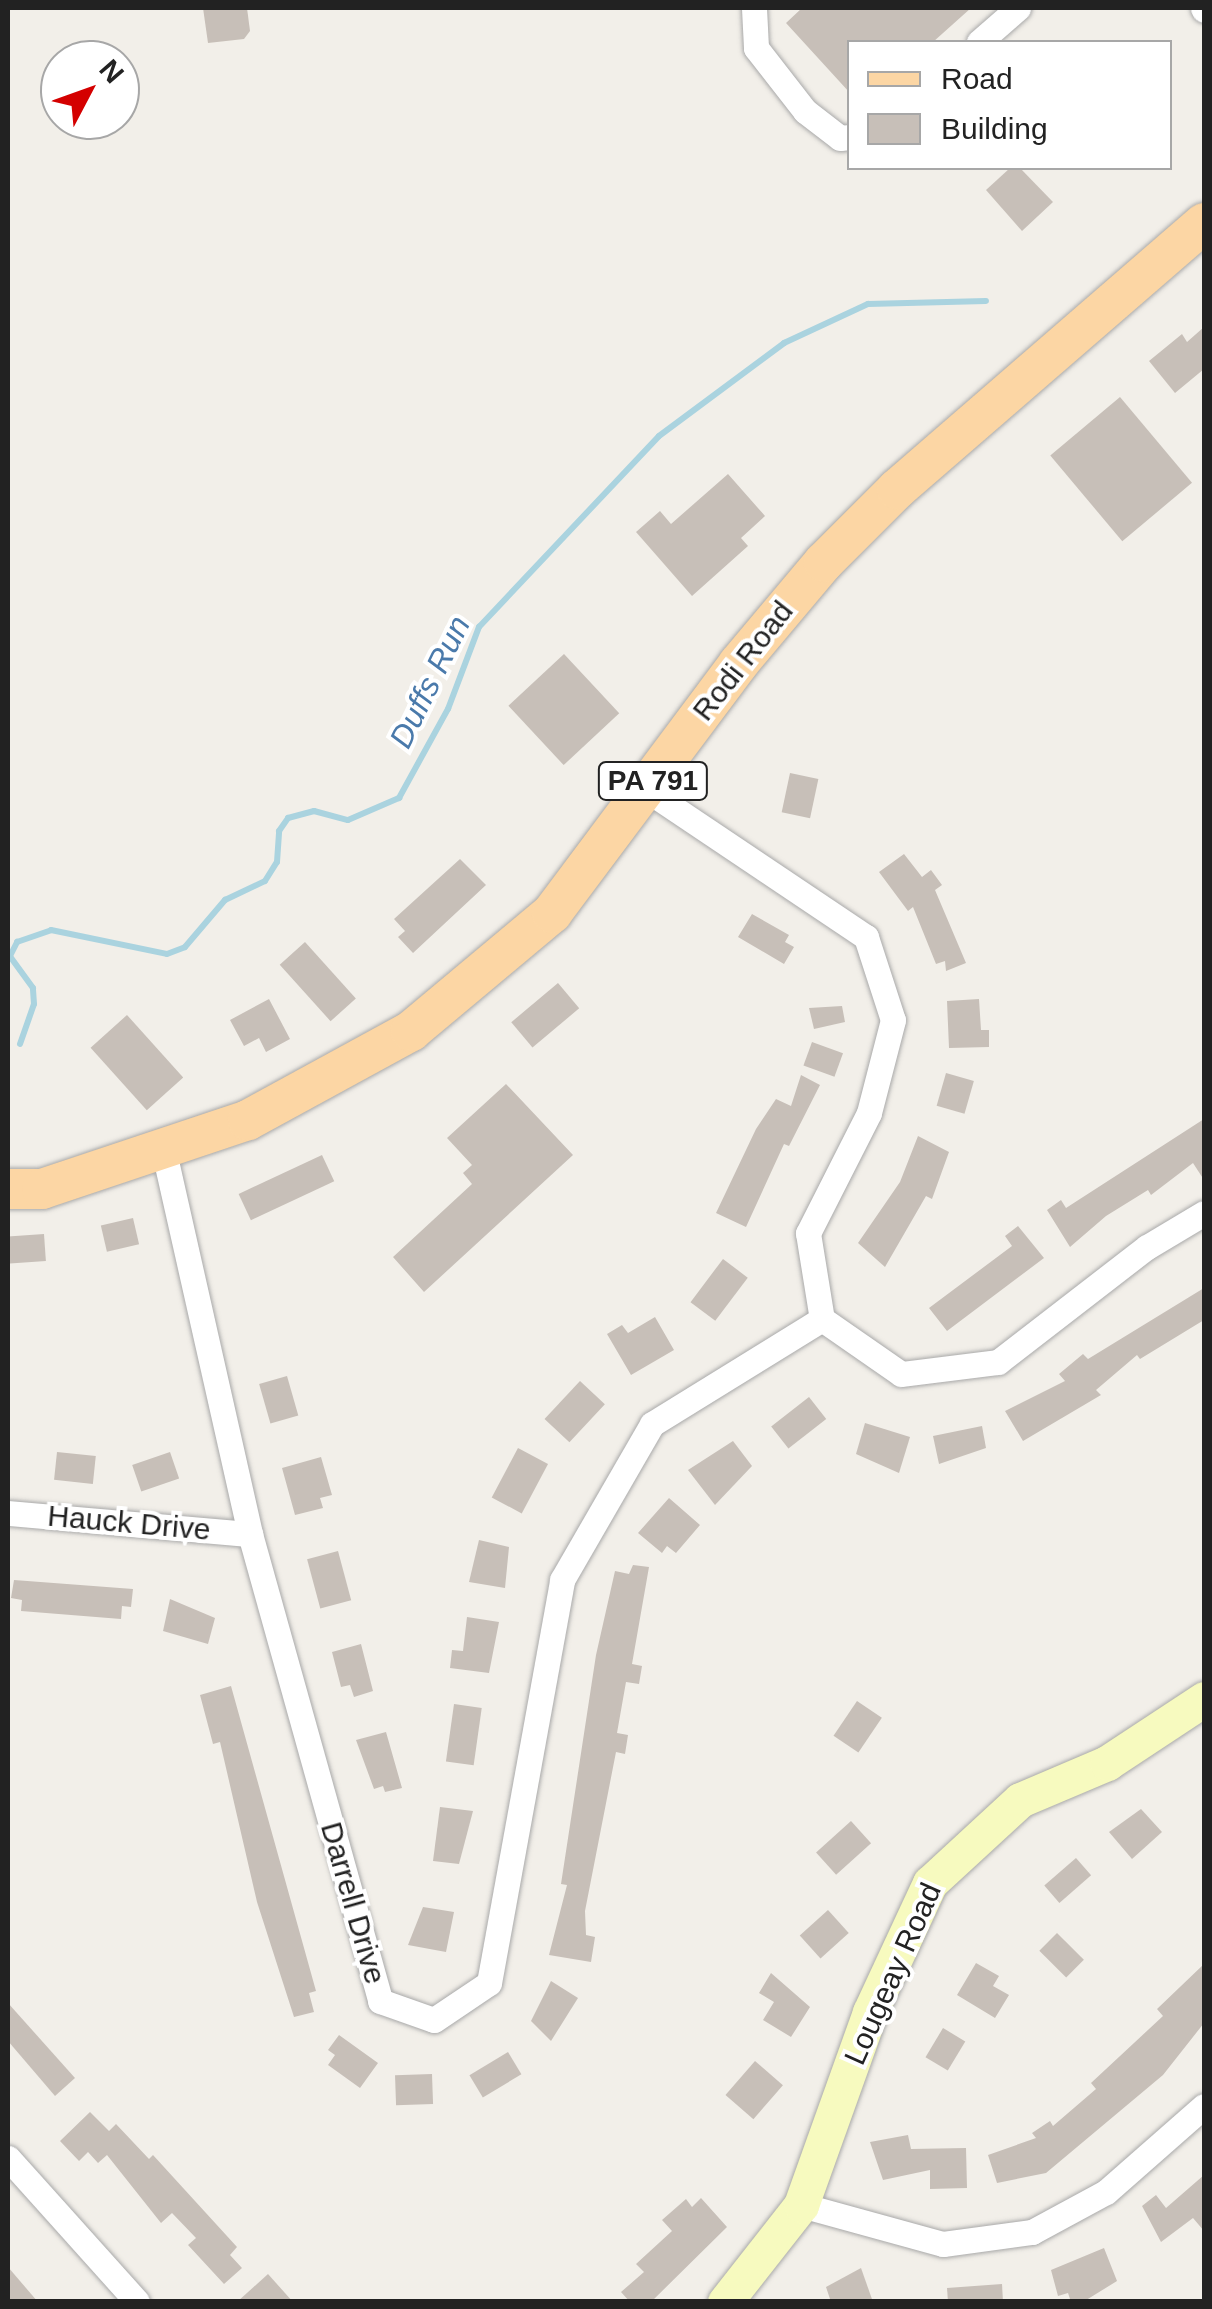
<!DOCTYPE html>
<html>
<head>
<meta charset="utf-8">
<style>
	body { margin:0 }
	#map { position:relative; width:1212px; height:2309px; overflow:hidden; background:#f2efe9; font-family:Arial,sans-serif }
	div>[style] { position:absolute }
	.stream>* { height:6px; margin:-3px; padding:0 3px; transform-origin:3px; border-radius:3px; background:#aad3df }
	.building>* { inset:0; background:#c7bfb8; transform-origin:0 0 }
	.roads { filter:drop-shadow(0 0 2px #a9a9a9) drop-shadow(0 0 2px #a9a9a9) }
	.street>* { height:25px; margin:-12.5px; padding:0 12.5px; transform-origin:12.5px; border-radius:12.5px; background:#fff }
	.secondary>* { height:35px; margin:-17.5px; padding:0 17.5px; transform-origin:17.5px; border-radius:17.5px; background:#f7fabf }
	.primary>* { height:40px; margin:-20px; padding:0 20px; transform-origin:20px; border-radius:20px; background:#fcd6a4 }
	span { translate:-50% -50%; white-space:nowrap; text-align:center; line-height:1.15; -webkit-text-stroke:8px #fff; paint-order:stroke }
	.shield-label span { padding:2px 8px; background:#fff; border:2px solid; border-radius:8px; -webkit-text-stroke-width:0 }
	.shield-label { font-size:28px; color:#222; font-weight:700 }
	.street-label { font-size:30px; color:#222 }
	.water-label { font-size:32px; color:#4a7aab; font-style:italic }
	.frame { position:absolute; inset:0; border:10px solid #222; pointer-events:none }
	.legend { position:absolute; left:847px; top:40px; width:325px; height:130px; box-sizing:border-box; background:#fff; border:2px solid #a7a7a7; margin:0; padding:12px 18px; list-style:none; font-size:30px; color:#222 }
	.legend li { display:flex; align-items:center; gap:20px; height:50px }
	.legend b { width:50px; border:2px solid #a7a7a7 }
	.north { position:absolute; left:40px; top:40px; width:100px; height:100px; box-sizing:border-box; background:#fff; border:2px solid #a7a7a7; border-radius:50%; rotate:49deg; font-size:28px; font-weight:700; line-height:40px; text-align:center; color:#222 }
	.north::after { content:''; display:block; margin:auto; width:35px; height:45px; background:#d40000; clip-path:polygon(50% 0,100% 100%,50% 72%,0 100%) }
</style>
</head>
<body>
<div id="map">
	<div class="stream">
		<div style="left:20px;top:1044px;width:42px;rotate:-70.7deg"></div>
		<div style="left:34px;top:1004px;width:16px;rotate:-94deg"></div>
		<div style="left:33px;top:988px;width:39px;rotate:-126deg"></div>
		<div style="left:10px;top:956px;width:16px;rotate:-63deg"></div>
		<div style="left:17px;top:942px;width:36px;rotate:-19deg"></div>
		<div style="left:51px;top:930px;width:118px;rotate:11.7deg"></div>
		<div style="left:167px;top:954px;width:19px;rotate:-21deg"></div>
		<div style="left:185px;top:947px;width:62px;rotate:-49.6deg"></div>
		<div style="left:225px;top:900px;width:44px;rotate:-25.4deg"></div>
		<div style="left:265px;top:881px;width:22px;rotate:-58deg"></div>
		<div style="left:277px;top:862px;width:31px;rotate:-86deg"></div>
		<div style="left:279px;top:831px;width:16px;rotate:-55deg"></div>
		<div style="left:288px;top:818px;width:27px;rotate:-15deg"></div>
		<div style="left:314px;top:811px;width:35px;rotate:15deg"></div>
		<div style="left:348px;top:820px;width:56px;rotate:-23.3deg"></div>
		<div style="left:399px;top:798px;width:102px;rotate:-61.2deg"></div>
		<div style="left:448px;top:709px;width:88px;rotate:-69.3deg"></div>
		<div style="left:479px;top:627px;width:262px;rotate:-46.7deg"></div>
		<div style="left:659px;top:436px;width:156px;rotate:-36.6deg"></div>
		<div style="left:784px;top:343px;width:93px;rotate:-24.9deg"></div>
		<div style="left:868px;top:304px;width:118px;rotate:-1.5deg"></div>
	</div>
	<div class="building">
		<div style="clip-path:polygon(203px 8px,247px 8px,250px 31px,244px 39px,208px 43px)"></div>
		<div style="clip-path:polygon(802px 8px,971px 8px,933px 42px,850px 42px,850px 93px,786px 23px)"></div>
		<div style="clip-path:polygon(1010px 168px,1020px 168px,1053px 202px,1022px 231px,986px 190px)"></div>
		<div style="clip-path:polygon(1204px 327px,1204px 369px,1175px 393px,1149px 361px,1182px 334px,1187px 342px)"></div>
		<div style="left:1120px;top:397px;width:112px;height:91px;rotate:50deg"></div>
		<div style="clip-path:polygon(728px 474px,765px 516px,741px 538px,748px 546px,692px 596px,636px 532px,660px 511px,671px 524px)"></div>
		<div style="left:564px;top:654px;width:81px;height:76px;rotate:47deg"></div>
		<div style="left:790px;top:773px;width:29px;height:40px;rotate:12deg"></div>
		<div style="clip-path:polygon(904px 854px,922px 877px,931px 870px,942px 885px,935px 890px,966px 963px,946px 971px,945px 961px,936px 964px,913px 907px,908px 911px,879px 872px)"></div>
		<div style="clip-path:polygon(460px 859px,486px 885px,413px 953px,398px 937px,405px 931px,394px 919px)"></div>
		<div style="clip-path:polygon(752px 914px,789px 935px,785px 942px,794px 947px,784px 964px,738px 937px)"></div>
		<div style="left:305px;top:942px;width:76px;height:34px;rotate:48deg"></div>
		<div style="left:558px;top:983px;width:33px;height:61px;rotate:50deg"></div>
		<div style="clip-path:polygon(269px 999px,290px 1039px,266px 1052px,259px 1038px,244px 1046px,230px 1020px)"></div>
		<div style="clip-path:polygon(979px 999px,981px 1030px,989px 1030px,989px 1047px,949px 1048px,947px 1001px)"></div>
		<div style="clip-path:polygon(842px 1006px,845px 1022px,814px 1029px,809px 1008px)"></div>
		<div style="left:127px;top:1015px;width:84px;height:49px;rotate:48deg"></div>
		<div style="left:812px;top:1042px;width:33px;height:25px;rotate:20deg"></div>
		<div style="left:946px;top:1073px;width:29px;height:34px;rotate:16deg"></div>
		<div style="clip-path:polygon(801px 1075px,820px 1085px,789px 1146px,784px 1144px,746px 1227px,716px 1213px,756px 1129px,776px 1099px,791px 1106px)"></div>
		<div style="clip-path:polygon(506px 1084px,573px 1155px,424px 1292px,393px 1257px,472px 1184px,463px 1173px,472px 1165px,447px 1138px)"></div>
		<div style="clip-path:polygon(1204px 1119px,1204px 1180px,1193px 1163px,1151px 1195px,1148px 1190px,1106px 1216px,1070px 1247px,1047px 1210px,1061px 1200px,1066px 1208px)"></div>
		<div style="clip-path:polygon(918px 1136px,949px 1152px,932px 1199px,926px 1196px,885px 1267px,858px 1243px,900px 1182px)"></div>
		<div style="left:322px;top:1155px;width:29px;height:92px;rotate:65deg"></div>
		<div style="left:133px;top:1218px;width:27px;height:33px;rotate:77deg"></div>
		<div style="clip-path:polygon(1018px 1226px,1044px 1258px,947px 1331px,929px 1308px,1012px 1246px,1005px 1236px)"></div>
		<div style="left:44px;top:1234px;width:27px;height:36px;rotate:86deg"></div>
		<div style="left:723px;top:1259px;width:31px;height:54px;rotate:37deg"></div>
		<div style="clip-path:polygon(1204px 1288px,1204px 1320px,1140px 1359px,1137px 1355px,1096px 1390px,1101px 1395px,1023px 1441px,1005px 1411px,1065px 1381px,1059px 1374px,1083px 1354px,1088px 1359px)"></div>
		<div style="clip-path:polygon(655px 1317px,674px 1350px,631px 1375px,607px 1334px,622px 1325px,628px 1333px)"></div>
		<div style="left:287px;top:1376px;width:41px;height:29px;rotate:74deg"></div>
		<div style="left:580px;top:1381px;width:34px;height:52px;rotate:43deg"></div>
		<div style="left:809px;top:1397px;width:28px;height:48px;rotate:52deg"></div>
		<div style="clip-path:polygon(865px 1423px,910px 1437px,899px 1473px,856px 1454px)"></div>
		<div style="clip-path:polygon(982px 1426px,986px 1448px,939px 1464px,933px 1436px)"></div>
		<div style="clip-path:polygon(733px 1441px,752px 1466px,715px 1505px,688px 1470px)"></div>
		<div style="left:518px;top:1448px;width:34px;height:56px;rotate:28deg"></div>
		<div style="left:57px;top:1452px;width:39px;height:28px;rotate:6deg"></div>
		<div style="left:170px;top:1452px;width:28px;height:40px;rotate:71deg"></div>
		<div style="clip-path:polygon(321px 1457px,332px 1495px,320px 1498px,323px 1508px,295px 1515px,282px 1468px)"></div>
		<div style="clip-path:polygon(669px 1498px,700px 1525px,676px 1553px,667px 1546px,662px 1553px,638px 1533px)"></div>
		<div style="clip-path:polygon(479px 1540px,509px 1547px,505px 1588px,469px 1582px)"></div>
		<div style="left:338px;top:1551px;width:51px;height:32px;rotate:75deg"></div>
		<div style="clip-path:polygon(633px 1565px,649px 1567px,632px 1664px,642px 1666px,639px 1684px,626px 1682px,617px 1733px,628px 1735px,625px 1754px,616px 1752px,585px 1911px,586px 1935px,595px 1937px,591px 1962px,549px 1955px,567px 1885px,561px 1884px,596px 1655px,615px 1571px,629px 1574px)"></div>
		<div style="clip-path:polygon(14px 1580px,133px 1589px,131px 1607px,122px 1606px,121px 1619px,21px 1611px,22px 1600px,11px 1598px)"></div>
		<div style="clip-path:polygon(170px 1599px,215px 1618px,208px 1644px,163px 1631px)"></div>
		<div style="clip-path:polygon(467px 1617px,499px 1622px,489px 1673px,450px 1668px,452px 1650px,463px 1651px)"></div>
		<div style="clip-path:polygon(361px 1644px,373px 1691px,354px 1697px,350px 1685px,341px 1687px,332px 1652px)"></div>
		<div style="clip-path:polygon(231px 1686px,316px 1991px,309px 1993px,314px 2012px,294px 2017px,257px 1902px,220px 1742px,213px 1744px,200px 1695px)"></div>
		<div style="left:857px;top:1701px;width:30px;height:42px;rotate:34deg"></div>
		<div style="left:454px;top:1704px;width:28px;height:58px;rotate:8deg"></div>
		<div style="clip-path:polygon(386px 1732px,402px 1788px,385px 1792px,383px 1786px,374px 1789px,356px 1740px)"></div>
		<div style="clip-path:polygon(440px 1807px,473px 1811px,459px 1864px,433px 1861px)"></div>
		<div style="clip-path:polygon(1141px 1809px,1162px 1832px,1132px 1859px,1109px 1832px)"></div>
		<div style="left:851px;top:1821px;width:30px;height:47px;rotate:48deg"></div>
		<div style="left:1076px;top:1858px;width:23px;height:42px;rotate:49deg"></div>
		<div style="clip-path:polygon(423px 1907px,454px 1912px,446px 1952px,408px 1945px)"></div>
		<div style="left:828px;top:1910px;width:31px;height:38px;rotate:48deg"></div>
		<div style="left:1057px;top:1933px;width:38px;height:25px;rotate:45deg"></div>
		<div style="clip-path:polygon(976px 1963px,999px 1976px,993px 1986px,1009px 1995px,995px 2018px,957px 1995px)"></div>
		<div style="clip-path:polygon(1204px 1964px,1204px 2023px,1163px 2075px,1046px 2173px,997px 2183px,988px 2155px,1036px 2138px,1032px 2133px,1050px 2121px,1053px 2126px,1096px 2089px,1091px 2083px,1163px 2016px,1157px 2009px)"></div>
		<div style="clip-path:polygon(771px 1973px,810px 2007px,791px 2037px,763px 2020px,774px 2002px,759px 1993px)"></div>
		<div style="clip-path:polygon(551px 1981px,578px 1998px,551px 2041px,531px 2021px)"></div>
		<div style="clip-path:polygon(8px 2003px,75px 2078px,55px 2096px,8px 2041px)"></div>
		<div style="left:943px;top:2028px;width:26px;height:34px;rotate:31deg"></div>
		<div style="clip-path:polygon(339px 2035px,378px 2063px,360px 2088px,328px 2065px,335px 2055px,328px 2050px)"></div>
		<div style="left:508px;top:2052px;width:26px;height:45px;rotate:59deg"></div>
		<div style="left:755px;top:2061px;width:37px;height:45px;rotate:41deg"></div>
		<div style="left:432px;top:2074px;width:30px;height:37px;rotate:88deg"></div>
		<div style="clip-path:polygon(90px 2112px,109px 2131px,116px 2124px,149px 2159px,153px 2155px,237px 2247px,230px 2255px,242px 2268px,224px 2284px,188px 2245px,196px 2238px,172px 2213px,161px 2223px,107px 2155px,98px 2163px,88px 2152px,79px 2161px,60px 2141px)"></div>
		<div style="clip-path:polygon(908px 2135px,911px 2149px,966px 2148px,967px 2188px,930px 2189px,930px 2170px,883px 2180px,870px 2142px)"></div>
		<div style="clip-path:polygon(1204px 2175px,1204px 2231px,1193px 2218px,1161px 2242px,1142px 2206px,1156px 2195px,1166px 2208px)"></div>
		<div style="clip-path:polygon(701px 2198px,727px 2227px,651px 2302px,630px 2302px,621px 2292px,644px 2272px,636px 2264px,672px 2231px,662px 2220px,686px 2199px,692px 2207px)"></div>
		<div style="clip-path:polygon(1104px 2248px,1117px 2281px,1083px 2302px,1071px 2302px,1068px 2293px,1058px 2296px,1051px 2270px)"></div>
		<div style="clip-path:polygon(8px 2267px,38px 2302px,8px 2302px)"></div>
		<div style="clip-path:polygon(861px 2268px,873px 2302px,831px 2302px,826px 2287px)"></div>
		<div style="clip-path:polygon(268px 2274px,293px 2302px,237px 2302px)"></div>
		<div style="clip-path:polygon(1002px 2284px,1003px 2302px,948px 2302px,947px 2288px)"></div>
	</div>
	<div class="roads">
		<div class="street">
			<div style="left:754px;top:8px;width:40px;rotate:87.1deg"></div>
			<div style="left:756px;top:48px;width:80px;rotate:52.1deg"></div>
			<div style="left:805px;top:111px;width:44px;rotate:37.6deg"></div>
			<div style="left:840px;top:138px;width:10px;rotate:-6deg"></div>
			<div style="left:1203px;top:8px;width:2px;rotate:63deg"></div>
			<div style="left:979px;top:42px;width:52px;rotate:-41.1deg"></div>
			<div style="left:647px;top:790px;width:264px;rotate:33.9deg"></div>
			<div style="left:866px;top:937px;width:87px;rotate:72deg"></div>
			<div style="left:893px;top:1020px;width:96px;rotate:104.5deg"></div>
			<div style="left:869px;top:1113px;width:135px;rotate:116.9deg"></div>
			<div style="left:808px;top:1233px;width:87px;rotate:80.8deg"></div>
			<div style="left:822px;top:1319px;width:96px;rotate:34.8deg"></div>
			<div style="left:901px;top:1374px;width:98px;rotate:-7.1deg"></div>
			<div style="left:998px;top:1362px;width:188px;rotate:-37.7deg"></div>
			<div style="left:1147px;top:1247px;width:66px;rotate:-30.8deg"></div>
			<div style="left:164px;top:1152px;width:392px;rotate:77.3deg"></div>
			<div style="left:250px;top:1534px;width:485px;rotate:74.4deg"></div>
			<div style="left:380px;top:2001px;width:57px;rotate:19.4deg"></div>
			<div style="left:434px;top:2020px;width:66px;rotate:-33.9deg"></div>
			<div style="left:489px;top:1983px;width:410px;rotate:-79.7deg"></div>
			<div style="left:562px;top:1580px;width:180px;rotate:-60deg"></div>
			<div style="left:652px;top:1424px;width:200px;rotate:-31.7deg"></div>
			<div style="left:8px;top:1513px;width:243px;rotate:5deg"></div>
			<div style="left:8px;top:2158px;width:193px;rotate:48.1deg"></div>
			<div style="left:801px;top:2205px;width:147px;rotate:15.4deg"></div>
			<div style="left:943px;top:2244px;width:90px;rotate:-7.7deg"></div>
			<div style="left:1032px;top:2232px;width:84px;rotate:-28.4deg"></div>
			<div style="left:1106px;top:2192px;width:130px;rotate:-41.3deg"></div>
		</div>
		<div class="secondary">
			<div style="left:725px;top:2302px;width:123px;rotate:-51.9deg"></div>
			<div style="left:801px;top:2205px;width:205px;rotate:-70.3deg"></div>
			<div style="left:870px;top:2012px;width:142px;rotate:-65.1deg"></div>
			<div style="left:930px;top:1883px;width:122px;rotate:-42.7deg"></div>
			<div style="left:1020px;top:1800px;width:95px;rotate:-23deg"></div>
			<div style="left:1107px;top:1763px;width:116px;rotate:-33.4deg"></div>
		</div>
		<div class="primary">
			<div style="left:8px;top:1189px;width:34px"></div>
			<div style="left:42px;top:1189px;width:217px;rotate:-18.5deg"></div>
			<div style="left:248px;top:1120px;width:186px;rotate:-28.6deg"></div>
			<div style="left:411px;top:1031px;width:184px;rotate:-39.9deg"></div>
			<div style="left:552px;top:913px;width:311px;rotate:-53.2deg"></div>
			<div style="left:738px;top:664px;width:133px;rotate:-49.9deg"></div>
			<div style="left:824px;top:562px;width:103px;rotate:-45deg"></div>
			<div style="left:897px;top:489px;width:406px;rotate:-40.9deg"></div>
		</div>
	</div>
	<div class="shield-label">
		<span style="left:653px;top:781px">PA 791</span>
	</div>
	<div class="street-label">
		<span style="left:743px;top:661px;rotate:-52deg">Rodi Road</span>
		<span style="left:129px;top:1523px;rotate:5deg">Hauck Drive</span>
		<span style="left:353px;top:1903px;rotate:74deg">Darrell Drive</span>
		<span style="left:893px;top:1974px;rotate:-66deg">Lougeay Road</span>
	</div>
	<div class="water-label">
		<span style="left:430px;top:682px;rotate:-64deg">Duffs Run</span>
	</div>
	<div class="frame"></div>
	<ul class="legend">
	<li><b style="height:12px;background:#fcd6a4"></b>Road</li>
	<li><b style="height:28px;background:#c7bfb8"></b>Building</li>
	</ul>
	<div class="north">N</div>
</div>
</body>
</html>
